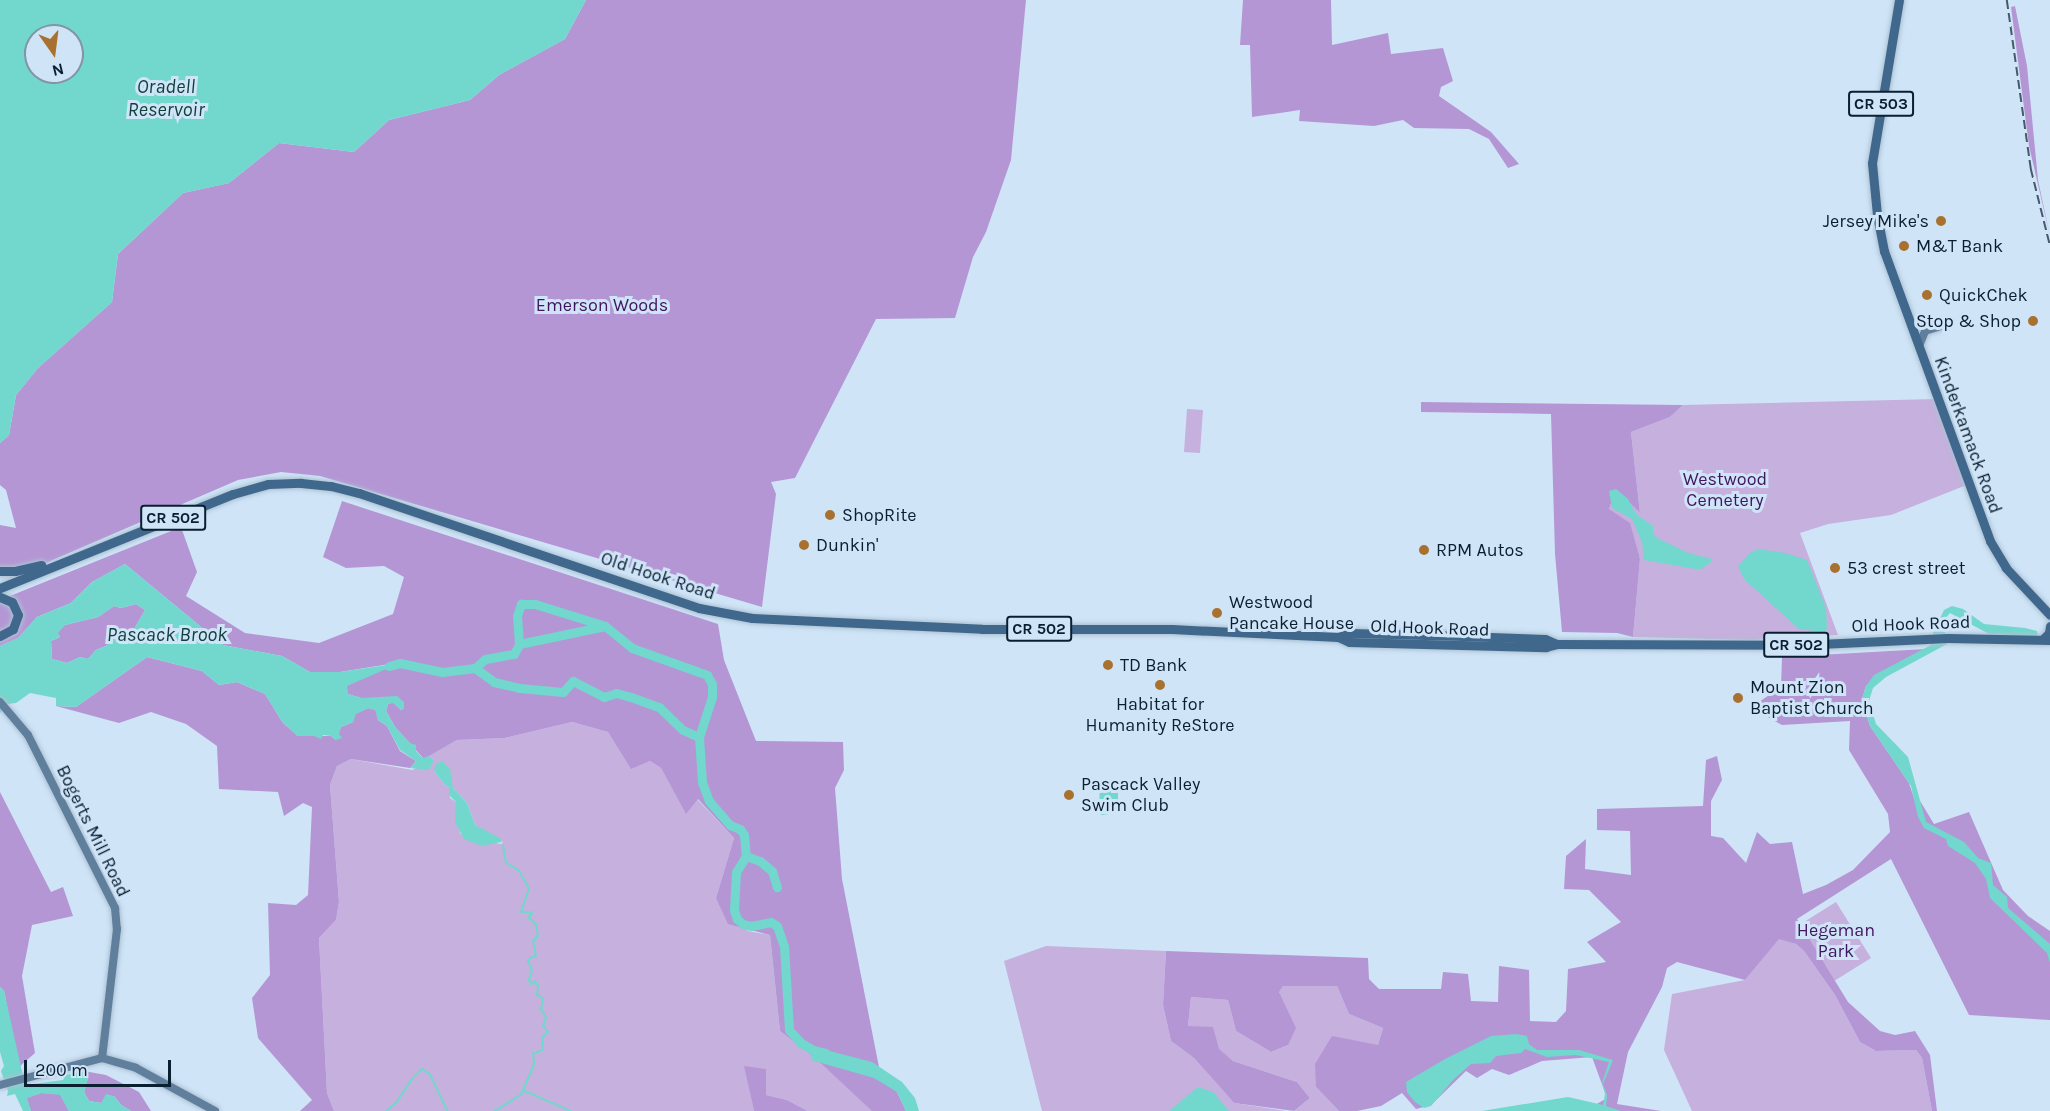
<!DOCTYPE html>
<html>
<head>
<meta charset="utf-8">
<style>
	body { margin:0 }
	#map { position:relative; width:2050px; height:1111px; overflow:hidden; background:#cfe4f7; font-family:Karla,sans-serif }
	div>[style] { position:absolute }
	.green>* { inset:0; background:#c6b0dd; transform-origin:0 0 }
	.forest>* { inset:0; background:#b596d5 }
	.water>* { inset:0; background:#72d7cd }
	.stream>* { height:1.5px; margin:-0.75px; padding:0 0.75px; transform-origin:0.75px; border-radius:0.75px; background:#72d7cd }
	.river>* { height:9px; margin:-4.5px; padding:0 4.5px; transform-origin:4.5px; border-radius:4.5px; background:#72d7cd }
	.roads { filter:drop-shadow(0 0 2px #acc1d3) drop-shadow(0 0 2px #acc1d3) }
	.secondary>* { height:8px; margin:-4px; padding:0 4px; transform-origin:4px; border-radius:4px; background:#5f7f9d }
	.primary>* { height:9px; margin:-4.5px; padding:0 4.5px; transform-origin:4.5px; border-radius:4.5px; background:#40688c }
	.rail>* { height:1.5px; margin-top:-0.75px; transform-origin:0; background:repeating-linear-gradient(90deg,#455a6b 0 9px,transparent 0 13.5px) }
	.dots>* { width:16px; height:16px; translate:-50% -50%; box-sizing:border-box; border:3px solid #cfe4f7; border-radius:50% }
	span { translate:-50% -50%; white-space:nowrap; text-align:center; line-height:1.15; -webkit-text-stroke:6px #cfe4f7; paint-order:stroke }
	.shield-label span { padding:2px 4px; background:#cfe4f7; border:2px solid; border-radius:4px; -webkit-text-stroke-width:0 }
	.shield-label { font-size:16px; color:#0a1f30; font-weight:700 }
	.poi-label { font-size:18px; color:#0a1f30 }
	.right { translate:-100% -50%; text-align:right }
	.left { translate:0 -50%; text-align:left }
	.park-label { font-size:18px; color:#40145f }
	.street-label { font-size:18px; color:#0a1f30 }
	.water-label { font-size:20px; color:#0f3f3b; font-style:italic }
	.north { position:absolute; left:24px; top:24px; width:60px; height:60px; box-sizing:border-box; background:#cfe4f7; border:2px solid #8095a7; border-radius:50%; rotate:166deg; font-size:16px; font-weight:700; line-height:24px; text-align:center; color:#0a1f30 }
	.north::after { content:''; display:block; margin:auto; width:21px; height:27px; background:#a9712f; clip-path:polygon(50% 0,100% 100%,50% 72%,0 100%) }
	.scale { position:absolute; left:24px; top:1060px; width:147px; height:27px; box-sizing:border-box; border:3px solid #0a1f30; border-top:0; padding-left:8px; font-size:18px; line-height:21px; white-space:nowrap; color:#0a1f30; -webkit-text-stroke:4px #cfe4f7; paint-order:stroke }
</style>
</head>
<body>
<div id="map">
	<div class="green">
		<div style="clip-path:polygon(1937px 399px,1968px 482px,1964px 486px,1891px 515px,1828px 524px,1800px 533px,1838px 635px,1752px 640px,1633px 637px,1640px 558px,1609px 509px,1616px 490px,1640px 513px,1631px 432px,1670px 417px,1683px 405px)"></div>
		<div style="left:1187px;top:409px;width:16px;height:43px;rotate:4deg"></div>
		<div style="clip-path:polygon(evenodd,572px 722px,608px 732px,631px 768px,650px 761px,661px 768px,686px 813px,697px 799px,734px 838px,716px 898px,748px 931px,770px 935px,780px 1031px,816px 1059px,873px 1111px,808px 1111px,787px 1100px,766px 1095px,745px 1066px,754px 1111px,334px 1111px,327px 1093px,319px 938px,336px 920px,339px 902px,330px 785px,337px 766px,351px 759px,412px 770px,434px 760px,429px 756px,457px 740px,505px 738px,572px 722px,439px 762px,453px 788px,467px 803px,475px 825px,503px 842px,502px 844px,467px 839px,460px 833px,456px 802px,450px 798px,449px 787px,445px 785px,434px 771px,439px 762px)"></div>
		<div style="left:1836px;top:902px;width:66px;height:43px;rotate:58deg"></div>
		<div style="clip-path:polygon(1779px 938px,1796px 944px,1804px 951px,1835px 995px,1860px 1042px,1876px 1051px,1916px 1050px,1922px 1058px,1932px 1111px,1692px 1111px,1664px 1050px,1672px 994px,1745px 980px)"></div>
		<div style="clip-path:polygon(1046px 946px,1166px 951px,1163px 1005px,1171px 1041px,1194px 1058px,1234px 1103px,1286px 1111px,1042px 1111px,1004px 961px)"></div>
		<div style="clip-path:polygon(1283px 986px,1337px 986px,1349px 1014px,1383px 1028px,1378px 1045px,1316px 1087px,1339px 1111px,1294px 1111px,1310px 1098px,1297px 1082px,1233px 1061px,1188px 1026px,1191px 997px,1228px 1000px,1236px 1031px,1271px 1052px,1288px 1045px,1279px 991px)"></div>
	</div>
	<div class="forest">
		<div style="clip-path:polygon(586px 0,1026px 0,1011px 160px,986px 232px,973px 257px,955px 318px,876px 319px,795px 478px,771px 482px,776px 494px,762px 607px,320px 476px,281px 472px,238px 480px,32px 569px,0 571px,0 525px,16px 528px,6px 490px,0 485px,0 443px,9px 435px,16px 395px,38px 368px,112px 302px,118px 254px,183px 193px,229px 183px,279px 143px,354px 152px,389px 120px,470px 100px,499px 75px,565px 39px)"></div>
		<div style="clip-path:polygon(1243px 0,1331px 0,1332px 45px,1388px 33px,1391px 54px,1443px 48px,1453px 81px,1441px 87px,1439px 96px,1491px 132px,1519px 164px,1508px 168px,1489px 139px,1469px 129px,1414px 128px,1403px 120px,1374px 126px,1299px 121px,1300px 110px,1252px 117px,1250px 45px,1240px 45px)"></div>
		<div style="clip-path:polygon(2015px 6px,2027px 66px,2038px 180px,2050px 236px,2029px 146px,2011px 7px)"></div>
		<div style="clip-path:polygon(1421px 402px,1683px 405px,1670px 417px,1631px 432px,1640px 513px,1616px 490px,1609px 509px,1630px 523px,1640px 559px,1633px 637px,1617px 633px,1562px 632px,1555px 554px,1551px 414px,1421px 412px)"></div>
		<div style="clip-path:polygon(342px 501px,718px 624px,724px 660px,756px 741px,843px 742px,844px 770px,835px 788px,842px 879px,879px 1067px,897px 1092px,906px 1111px,872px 1111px,816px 1059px,780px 1031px,770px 935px,728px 924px,716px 898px,734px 838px,698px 799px,686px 814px,661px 768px,650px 761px,631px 769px,608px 732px,572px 722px,505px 738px,457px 740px,424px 759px,395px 727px,386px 711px,388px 704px,393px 702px,401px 710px,404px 708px,392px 698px,361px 698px,348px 694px,346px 686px,396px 663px,340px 672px,310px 672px,282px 656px,223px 645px,125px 564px,92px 582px,71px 603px,37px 617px,18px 638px,0 646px,0 600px,181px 527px,197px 572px,186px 596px,245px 633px,319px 643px,393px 614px,404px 577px,384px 566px,346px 568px,323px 557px)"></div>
		<div style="clip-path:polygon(136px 604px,145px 610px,133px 631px,124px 632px,106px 646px,96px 650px,88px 659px,80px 657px,67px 663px,52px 659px,51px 641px,60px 637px,57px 633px,65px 625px,98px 617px,114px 606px,121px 608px)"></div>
		<div style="clip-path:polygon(1926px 649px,1866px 686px,1862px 699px,1870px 726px,1909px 783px,1915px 801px,1917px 796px,1934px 824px,1969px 812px,2003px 890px,2028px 916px,2050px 931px,2050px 1020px,1969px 1015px,1891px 859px,1797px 919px,1848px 1002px,1880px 1031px,1895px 1035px,1915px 1031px,1930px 1055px,1937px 1111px,1932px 1111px,1922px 1058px,1916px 1050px,1876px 1051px,1860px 1042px,1835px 995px,1804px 951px,1796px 944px,1779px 939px,1745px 980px,1677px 962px,1667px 968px,1662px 987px,1628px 1052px,1617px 1104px,1661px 1111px,1585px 1111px,1607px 1098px,1592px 1057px,1542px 1061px,1509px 1075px,1492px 1069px,1477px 1078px,1466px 1071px,1431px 1105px,1416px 1109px,1402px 1093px,1381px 1106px,1357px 1111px,1339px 1111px,1316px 1087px,1315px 1064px,1332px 1036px,1378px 1045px,1383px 1028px,1349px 1014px,1337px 986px,1283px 986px,1279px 992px,1296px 1028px,1288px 1045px,1271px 1052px,1236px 1031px,1228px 1000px,1191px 997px,1188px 1026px,1213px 1027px,1219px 1049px,1233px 1061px,1297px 1082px,1310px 1098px,1294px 1111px,1234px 1103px,1194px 1058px,1171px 1041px,1163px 1005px,1166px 951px,1368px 958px,1369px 979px,1379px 989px,1441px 989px,1443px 972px,1468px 974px,1471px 1001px,1498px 1002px,1499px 966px,1529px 970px,1530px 1021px,1556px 1022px,1566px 1011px,1568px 969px,1606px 962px,1587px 942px,1621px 922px,1589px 890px,1564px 889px,1566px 856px,1586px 839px,1585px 869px,1631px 875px,1630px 831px,1597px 830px,1597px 809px,1703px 806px,1706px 760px,1717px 756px,1722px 780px,1711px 801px,1711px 836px,1723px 838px,1746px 863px,1757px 832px,1770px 844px,1792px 842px,1803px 894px,1826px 885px,1853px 870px,1890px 832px,1888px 814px,1849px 750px,1850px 721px,1782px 725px,1766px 716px,1759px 702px,1781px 687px,1782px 657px)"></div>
		<div style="clip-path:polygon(147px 657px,202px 671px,219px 685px,237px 682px,265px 694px,283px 723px,298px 736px,331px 736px,336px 740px,341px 727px,353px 722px,355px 714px,368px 708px,376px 710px,378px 720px,387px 726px,400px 751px,416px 761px,410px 768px,351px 759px,337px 766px,330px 785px,339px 902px,336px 920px,319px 938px,327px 1093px,334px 1111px,300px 1111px,312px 1100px,258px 1038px,252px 998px,270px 975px,268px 903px,296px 905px,308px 895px,312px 807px,303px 803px,284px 816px,278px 792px,219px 789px,217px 746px,186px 724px,151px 712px,119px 723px,56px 706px,76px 707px)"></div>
		<div style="clip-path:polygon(0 792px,51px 892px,63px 887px,73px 916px,32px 925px,22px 976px,35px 1053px,19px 1067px,4px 991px,0 987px)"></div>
		<div style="clip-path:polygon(744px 1066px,766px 1069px,766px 1095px,787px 1100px,808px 1111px,754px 1111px)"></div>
		<div style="clip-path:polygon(84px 1071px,106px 1075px,139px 1092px,151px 1111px,131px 1111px,121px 1105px,114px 1096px,101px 1103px,89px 1101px,84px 1092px,88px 1078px)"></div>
		<div style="clip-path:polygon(41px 1093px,60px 1094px,69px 1111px,31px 1111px,26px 1098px)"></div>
	</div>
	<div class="water">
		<div style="clip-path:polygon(evenodd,0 0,586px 0,565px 39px,499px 75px,470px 100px,389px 120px,354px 152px,279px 143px,229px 183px,183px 193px,118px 254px,112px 302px,38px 368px,16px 395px,9px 435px,0 443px,0 0,36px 36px,72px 36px,72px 72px,36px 72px,36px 36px)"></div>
		<div style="clip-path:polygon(1616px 489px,1628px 499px,1636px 514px,1653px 526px,1653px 533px,1657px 538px,1688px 553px,1712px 559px,1711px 562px,1701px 569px,1695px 569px,1644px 560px,1642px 542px,1632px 519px,1612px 508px,1609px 491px)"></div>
		<div style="clip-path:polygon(1758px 549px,1785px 553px,1807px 560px,1826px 608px,1827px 629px,1823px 632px,1799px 629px,1744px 579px,1738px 566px,1750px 553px)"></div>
		<div style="clip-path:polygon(evenodd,125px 564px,223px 645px,282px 656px,310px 672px,340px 672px,400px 663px,347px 686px,348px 694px,361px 698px,397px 696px,404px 702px,404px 708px,401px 710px,393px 703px,388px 704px,386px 711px,395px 727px,410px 743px,416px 745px,416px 751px,423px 758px,429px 756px,434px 760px,429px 770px,410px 768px,416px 761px,400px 750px,387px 726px,378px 720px,375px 710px,368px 708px,356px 714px,353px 722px,341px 727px,339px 734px,342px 738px,336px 740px,331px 736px,323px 735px,321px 739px,314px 736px,298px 736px,283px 723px,265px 694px,237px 682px,219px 685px,202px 671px,147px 657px,76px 707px,56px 706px,56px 698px,30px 693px,16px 703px,8px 704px,0 713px,0 646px,18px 638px,37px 617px,71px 603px,92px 582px,125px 564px,136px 604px,145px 610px,133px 631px,124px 632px,106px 646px,96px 650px,88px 659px,80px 657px,67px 663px,52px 659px,51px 641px,60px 637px,58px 633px,65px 625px,98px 617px,114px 606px,121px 608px,136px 604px)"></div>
		<div style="clip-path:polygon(1952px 606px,1963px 609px,1984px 624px,2025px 628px,2037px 631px,2038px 637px,1989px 634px,1950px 613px,1943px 621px,1947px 644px,1886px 677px,1873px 688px,1869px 701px,1876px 724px,1908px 757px,1926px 822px,1964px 842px,1978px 858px,1991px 863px,1993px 885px,2007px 897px,2008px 908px,2050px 944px,2050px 963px,2047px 953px,1990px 898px,1986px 879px,1975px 863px,1948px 846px,1946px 839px,1924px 828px,1918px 817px,1911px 786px,1870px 726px,1862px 699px,1866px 686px,1874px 675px,1931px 645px,1933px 633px,1944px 610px)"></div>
		<div style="clip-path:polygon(442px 761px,450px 769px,453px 788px,467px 803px,475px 825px,500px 838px,504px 847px,501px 842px,482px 846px,464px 839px,455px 822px,456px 802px,449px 795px,449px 787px,445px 785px,434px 771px,436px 764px)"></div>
		<div style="clip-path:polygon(1107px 779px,1111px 780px,1111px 793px,1118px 793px,1118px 802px,1110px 802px,1109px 814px,1102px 815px,1099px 813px,1100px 780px)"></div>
		<div style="clip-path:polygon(0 987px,4px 991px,25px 1085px,63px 1080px,66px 1075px,84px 1071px,88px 1078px,84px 1092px,89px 1101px,101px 1103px,106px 1094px,114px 1096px,121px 1105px,131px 1111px,69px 1111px,60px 1095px,41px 1093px,27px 1098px,31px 1111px,23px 1111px,15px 1094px,7px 1096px,8px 1091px,1px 1071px,4px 1066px,0 1052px)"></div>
		<div style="clip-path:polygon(1516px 1034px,1527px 1036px,1529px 1044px,1537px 1050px,1579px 1050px,1613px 1060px,1603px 1084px,1607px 1095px,1606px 1106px,1621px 1111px,1482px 1111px,1568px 1097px,1603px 1105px,1605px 1094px,1602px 1083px,1609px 1062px,1576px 1055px,1547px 1057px,1525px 1049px,1521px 1053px,1496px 1056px,1490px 1063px,1471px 1064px,1454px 1079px,1431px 1106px,1424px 1108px,1415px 1102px,1407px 1092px,1406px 1082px,1445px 1059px,1491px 1036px)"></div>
		<div style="clip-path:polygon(814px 1047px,872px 1062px,902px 1082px,915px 1098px,919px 1111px,906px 1111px,897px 1092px,874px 1078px,811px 1060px)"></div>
		<div style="clip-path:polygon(1198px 1087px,1213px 1092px,1229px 1111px,1169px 1111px)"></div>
	</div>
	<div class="stream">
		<div style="left:525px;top:1091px;width:50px;rotate:23.5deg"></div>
		<div style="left:386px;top:1111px;width:13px;rotate:-39deg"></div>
		<div style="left:396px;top:1103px;width:29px;rotate:-56deg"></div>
		<div style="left:412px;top:1079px;width:14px;rotate:-45deg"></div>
		<div style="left:422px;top:1069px;width:9px;rotate:32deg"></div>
		<div style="left:430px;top:1074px;width:41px;rotate:64.1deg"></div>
		<div style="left:495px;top:1111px;width:31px;rotate:-32deg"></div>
		<div style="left:521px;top:1095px;width:33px;rotate:-67deg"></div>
		<div style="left:534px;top:1065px;width:11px;rotate:-95deg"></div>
		<div style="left:533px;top:1054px;width:11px;rotate:-22deg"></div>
		<div style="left:543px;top:1050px;width:12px;rotate:-95deg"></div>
		<div style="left:542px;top:1038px;width:8px;rotate:-45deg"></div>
		<div style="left:548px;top:1032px;width:7px;rotate:-135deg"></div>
		<div style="left:543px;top:1027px;width:10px;rotate:-73deg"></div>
		<div style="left:546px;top:1017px;width:9px;rotate:-126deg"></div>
		<div style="left:541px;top:1010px;width:11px;rotate:-80deg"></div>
		<div style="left:543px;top:999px;width:7px;rotate:-146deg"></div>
		<div style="left:537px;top:995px;width:9px;rotate:-84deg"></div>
		<div style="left:538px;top:986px;width:5px;rotate:-127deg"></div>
		<div style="left:535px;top:982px;width:4px;rotate:146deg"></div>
		<div style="left:532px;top:984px;width:5px;rotate:-127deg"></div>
		<div style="left:529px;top:980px;width:9px;rotate:-72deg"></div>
		<div style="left:532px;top:971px;width:10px;rotate:-114deg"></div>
		<div style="left:528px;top:962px;width:4px;rotate:-63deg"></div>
		<div style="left:530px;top:958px;width:6px;rotate:-18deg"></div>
		<div style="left:536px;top:956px;width:15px;rotate:-101deg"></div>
		<div style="left:533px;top:941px;width:7px;rotate:-45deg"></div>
		<div style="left:538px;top:936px;width:11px;rotate:-100deg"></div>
		<div style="left:536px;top:925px;width:10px;rotate:-135deg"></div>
		<div style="left:529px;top:918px;width:6px;rotate:-59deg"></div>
		<div style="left:532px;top:913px;width:11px;rotate:-175deg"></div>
		<div style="left:521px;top:912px;width:24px;rotate:-71deg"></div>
		<div style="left:529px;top:889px;width:21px;rotate:-119deg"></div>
		<div style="left:519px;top:871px;width:15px;rotate:-148deg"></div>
		<div style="left:506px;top:863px;width:17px;rotate:-100deg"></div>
	</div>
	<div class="river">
		<div style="left:519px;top:644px;width:88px;rotate:-11.8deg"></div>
		<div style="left:389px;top:666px;width:11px;rotate:-15deg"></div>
		<div style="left:400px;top:663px;width:43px;rotate:12.1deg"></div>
		<div style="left:442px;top:672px;width:33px;rotate:-7deg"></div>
		<div style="left:475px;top:668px;width:13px;rotate:-42deg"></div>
		<div style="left:485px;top:659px;width:29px;rotate:-10deg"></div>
		<div style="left:514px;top:654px;width:11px;rotate:-63deg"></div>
		<div style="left:519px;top:644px;width:28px;rotate:-94deg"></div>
		<div style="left:517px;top:616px;width:13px;rotate:-72deg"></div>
		<div style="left:521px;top:604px;width:14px"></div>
		<div style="left:535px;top:604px;width:73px;rotate:17.4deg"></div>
		<div style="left:605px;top:626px;width:35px;rotate:39deg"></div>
		<div style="left:632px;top:648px;width:80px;rotate:19.8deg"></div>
		<div style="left:707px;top:675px;width:10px;rotate:61deg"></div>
		<div style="left:712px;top:684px;width:13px;rotate:90deg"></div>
		<div style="left:712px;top:697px;width:42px;rotate:108deg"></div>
		<div style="left:699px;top:737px;width:45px;rotate:86.2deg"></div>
		<div style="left:702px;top:782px;width:20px;rotate:70deg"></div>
		<div style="left:709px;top:801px;width:32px;rotate:49deg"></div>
		<div style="left:730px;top:825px;width:11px;rotate:22deg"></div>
		<div style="left:740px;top:829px;width:7px;rotate:56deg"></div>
		<div style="left:744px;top:835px;width:21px;rotate:85deg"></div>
		<div style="left:746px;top:856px;width:19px;rotate:122deg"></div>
		<div style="left:736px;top:872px;width:38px;rotate:93deg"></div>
		<div style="left:734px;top:910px;width:9px;rotate:72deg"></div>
		<div style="left:737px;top:919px;width:8px;rotate:40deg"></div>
		<div style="left:743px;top:924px;width:8px;rotate:14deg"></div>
		<div style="left:751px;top:926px;width:20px;rotate:-11deg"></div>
		<div style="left:771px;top:922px;width:7px;rotate:34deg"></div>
		<div style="left:777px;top:926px;width:21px;rotate:71deg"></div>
		<div style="left:784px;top:946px;width:84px;rotate:86.6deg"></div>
		<div style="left:789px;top:1030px;width:18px;rotate:47deg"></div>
		<div style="left:801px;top:1043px;width:14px;rotate:30deg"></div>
		<div style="left:813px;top:1050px;width:13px;rotate:13deg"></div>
		<div style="left:475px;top:668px;width:24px;rotate:36deg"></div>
		<div style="left:494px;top:682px;width:26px;rotate:13deg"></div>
		<div style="left:519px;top:688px;width:44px;rotate:5.2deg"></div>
		<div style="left:563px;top:692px;width:15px;rotate:-48deg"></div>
		<div style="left:573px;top:681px;width:35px;rotate:27deg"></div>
		<div style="left:604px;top:697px;width:13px;rotate:-18deg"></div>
		<div style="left:616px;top:693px;width:16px;rotate:15deg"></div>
		<div style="left:631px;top:697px;width:30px;rotate:20deg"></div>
		<div style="left:659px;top:707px;width:33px;rotate:44deg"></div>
		<div style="left:683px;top:730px;width:17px;rotate:24deg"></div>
		<div style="left:746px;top:856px;width:15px;rotate:20deg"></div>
		<div style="left:760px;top:861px;width:16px;rotate:40deg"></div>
		<div style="left:772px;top:871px;width:17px;rotate:73deg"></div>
	</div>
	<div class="roads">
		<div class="secondary">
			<div style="left:1919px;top:346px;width:16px;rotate:-68deg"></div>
			<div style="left:1925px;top:331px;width:19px;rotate:-18deg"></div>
			<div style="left:0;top:702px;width:43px;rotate:49.7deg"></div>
			<div style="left:28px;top:735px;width:194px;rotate:63.3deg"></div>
			<div style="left:115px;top:908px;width:21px;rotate:85deg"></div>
			<div style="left:117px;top:929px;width:130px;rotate:96.6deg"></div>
			<div style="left:0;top:1085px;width:106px;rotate:-14.8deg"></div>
			<div style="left:102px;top:1058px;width:35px;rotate:16deg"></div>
			<div style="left:136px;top:1068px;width:90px;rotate:28.6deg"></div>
		</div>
		<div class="primary">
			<div style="left:1899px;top:0;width:165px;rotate:99.4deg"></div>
			<div style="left:1872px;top:163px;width:52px;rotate:84.5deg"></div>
			<div style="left:1877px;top:215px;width:37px;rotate:79deg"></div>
			<div style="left:1884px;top:251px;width:309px;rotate:69.9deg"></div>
			<div style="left:1990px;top:541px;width:31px;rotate:59deg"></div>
			<div style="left:2006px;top:568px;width:64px;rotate:46.9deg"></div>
			<div style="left:0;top:571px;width:15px"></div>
			<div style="left:15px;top:571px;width:27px;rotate:-13deg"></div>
			<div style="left:0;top:588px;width:251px;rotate:-22deg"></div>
			<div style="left:233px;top:494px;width:36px;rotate:-16deg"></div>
			<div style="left:268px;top:484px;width:33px;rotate:-2deg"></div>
			<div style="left:301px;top:483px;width:30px;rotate:6deg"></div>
			<div style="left:331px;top:486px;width:29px;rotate:14deg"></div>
			<div style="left:359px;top:493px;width:359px;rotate:18.7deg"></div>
			<div style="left:699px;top:608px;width:54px;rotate:10.7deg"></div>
			<div style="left:752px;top:618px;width:230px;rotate:2.7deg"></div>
			<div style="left:982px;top:629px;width:190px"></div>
			<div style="left:1172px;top:629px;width:166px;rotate:2.8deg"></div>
			<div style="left:1338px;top:637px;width:13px;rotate:-18deg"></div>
			<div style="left:1350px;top:633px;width:114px;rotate:1.5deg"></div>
			<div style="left:1464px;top:636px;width:81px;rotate:2.1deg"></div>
			<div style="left:1545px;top:639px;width:13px;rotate:23deg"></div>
			<div style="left:0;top:597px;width:13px;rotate:23deg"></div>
			<div style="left:12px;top:602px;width:14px;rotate:65deg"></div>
			<div style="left:18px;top:615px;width:15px;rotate:110deg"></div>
			<div style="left:13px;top:629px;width:15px;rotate:152deg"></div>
			<div style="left:1338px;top:637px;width:12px;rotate:24deg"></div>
			<div style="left:1349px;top:642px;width:197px;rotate:1.5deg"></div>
			<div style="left:1546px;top:647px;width:11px;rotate:-15deg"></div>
			<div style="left:1557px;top:644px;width:241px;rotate:0.2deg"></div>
			<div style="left:1798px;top:645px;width:150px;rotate:-2.7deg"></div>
			<div style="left:1948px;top:638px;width:102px;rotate:1.1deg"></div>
			<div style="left:2043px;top:639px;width:8px;rotate:-45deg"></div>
			<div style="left:2049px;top:633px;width:7px;rotate:-82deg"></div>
		</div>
	</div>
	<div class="rail">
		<div style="left:2007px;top:0;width:171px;rotate:81.9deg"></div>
		<div style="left:2031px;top:169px;width:78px;rotate:76deg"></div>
	</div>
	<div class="dots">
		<div style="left:1941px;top:221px;background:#a9712f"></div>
		<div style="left:1904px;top:246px;background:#a9712f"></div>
		<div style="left:1927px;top:295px;background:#a9712f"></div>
		<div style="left:2033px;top:321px;background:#a9712f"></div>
		<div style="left:830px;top:515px;background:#a9712f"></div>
		<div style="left:804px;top:545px;background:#a9712f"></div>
		<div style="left:1424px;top:550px;background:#a9712f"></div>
		<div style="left:1835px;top:568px;background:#a9712f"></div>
		<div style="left:1217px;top:613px;background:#a9712f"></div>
		<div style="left:1108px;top:665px;background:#a9712f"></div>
		<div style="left:1160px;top:685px;background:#a9712f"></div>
		<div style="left:1738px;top:698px;background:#a9712f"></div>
		<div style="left:1069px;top:795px;background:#a9712f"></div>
	</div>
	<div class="shield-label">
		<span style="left:1881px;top:104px">CR 503</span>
		<span style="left:173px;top:518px">CR 502</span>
		<span style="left:1039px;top:629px">CR 502</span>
		<span style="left:1796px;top:645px">CR 502</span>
	</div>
	<div class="poi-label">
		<span class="right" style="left:1929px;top:221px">Jersey Mike's</span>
		<span class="left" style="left:1916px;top:246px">M&amp;T Bank</span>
		<span class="left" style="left:1939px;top:295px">QuickChek</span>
		<span class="right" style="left:2021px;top:321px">Stop &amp; Shop</span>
		<span class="left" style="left:842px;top:515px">ShopRite</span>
		<span class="left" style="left:816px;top:545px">Dunkin'</span>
		<span class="left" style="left:1436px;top:550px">RPM Autos</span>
		<span class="left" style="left:1847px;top:568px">53 crest street</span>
		<span class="left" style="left:1229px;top:613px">Westwood<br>Pancake House</span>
		<span class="left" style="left:1120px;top:665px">TD Bank</span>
		<span class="left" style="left:1750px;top:698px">Mount Zion<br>Baptist Church</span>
		<span style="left:1160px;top:715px">Habitat for<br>Humanity ReStore</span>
		<span class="left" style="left:1081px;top:795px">Pascack Valley<br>Swim Club</span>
	</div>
	<div class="park-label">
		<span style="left:602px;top:305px">Emerson Woods</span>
		<span style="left:1725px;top:490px">Westwood<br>Cemetery</span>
		<span style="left:1836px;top:941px">Hegeman<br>Park</span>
	</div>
	<div class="street-label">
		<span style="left:1968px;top:435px;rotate:70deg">Kinderkamack Road</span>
		<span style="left:658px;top:576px;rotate:18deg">Old Hook Road</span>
		<span style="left:1911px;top:624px;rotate:-2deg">Old Hook Road</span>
		<span style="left:1430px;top:628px;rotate:2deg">Old Hook Road</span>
		<span style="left:93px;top:831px;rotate:64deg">Bogerts Mill Road</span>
	</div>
	<div class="water-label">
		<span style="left:166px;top:98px">Oradell<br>Reservoir</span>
		<span style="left:167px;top:634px">Pascack Brook</span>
	</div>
	<div class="north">N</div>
	<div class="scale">200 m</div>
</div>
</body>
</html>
